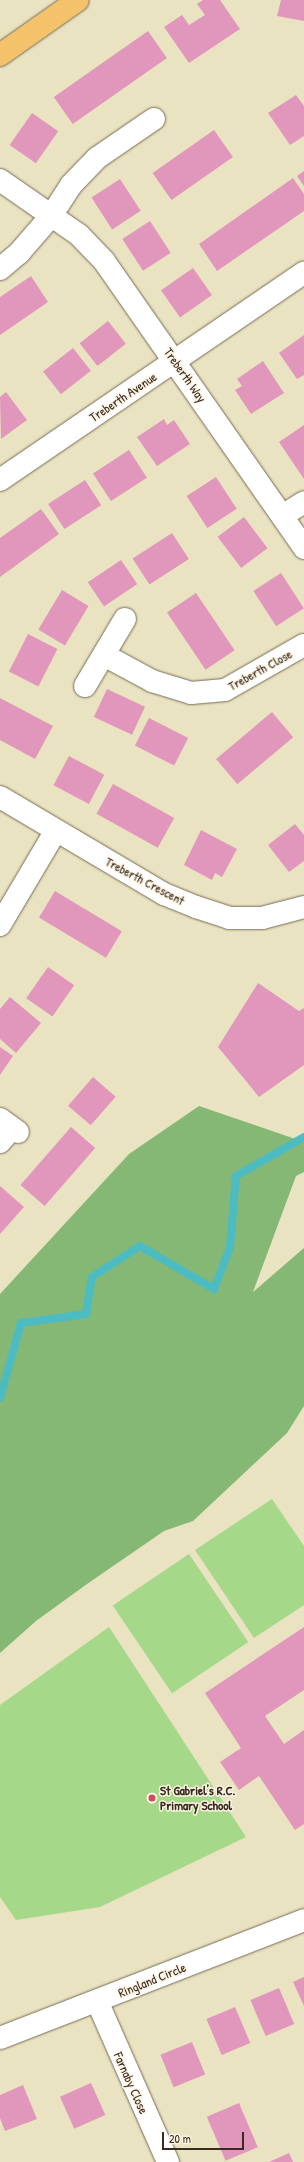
<!DOCTYPE html>
<html>
<head>
<meta charset="utf-8">
<style>
	body { margin:0 }
	#map { position:relative; width:304px; height:2162px; overflow:hidden; background:#e9e3c1; font-family:"Patrick Hand",sans-serif }
	div>[style] { position:absolute }
	.green>* { inset:0; background:#a5d888; transform-origin:0 0 }
	.forest>* { inset:0; background:#84b874 }
	.stream>* { height:8px; margin:-4px; padding:0 4px; transform-origin:4px; border-radius:4px; background:#4dbcc2 }
	.building>* { inset:0; background:#e197bb; transform-origin:0 0 }
	.roads { filter:drop-shadow(0 0 1px #786b57) drop-shadow(0 0 1px #786b57) }
	.minor>* { height:22px; margin:-11px; padding:0 11px; transform-origin:11px; border-radius:11px; background:#fff }
	.major>* { height:22px; margin:-11px; padding:0 11px; transform-origin:11px; border-radius:11px; background:#f4c26a }
	.dots>* { width:11px; height:11px; translate:-50% -50%; box-sizing:border-box; border:2px solid #fcf5e5; border-radius:50% }
	span { translate:-50% -50%; white-space:nowrap; text-align:center; line-height:1.15; -webkit-text-stroke:3px #fcf5e5; paint-order:stroke }
	.street-label { font-size:13px; color:#3b2a1e }
	.poi-label { font-size:13px; color:#3b2a1e; font-weight:700 }
	.left { translate:0 -50%; text-align:left }
	.scale { position:absolute; left:162px; top:2132px; width:82px; height:18px; box-sizing:border-box; border:2px solid #3b2a1e; border-top:0; padding-left:5px; font-size:12px; line-height:14px; white-space:nowrap; color:#3b2a1e; -webkit-text-stroke:3px #fcf5e5; paint-order:stroke }
</style>
</head>
<body>
<div id="map">
	<div class="green">
		<div style="clip-path:polygon(272px 1499px,304px 1546px,304px 1605px,254px 1638px,195px 1550px)"></div>
		<div style="left:189px;top:1554px;width:106px;height:92px;rotate:56deg"></div>
		<div style="clip-path:polygon(109px 1627px,246px 1837px,100px 1907px,16px 1920px,0 1897px,0 1705px)"></div>
	</div>
	<div class="forest">
		<div style="clip-path:polygon(199px 1106px,304px 1142px,304px 1172px,296px 1176px,253px 1292px,304px 1248px,304px 1406px,287px 1433px,193px 1521px,164px 1531px,87px 1584px,36px 1621px,0 1653px,0 1294px,129px 1154px)"></div>
	</div>
	<div class="stream">
		<div style="left:0;top:1398px;width:78px;rotate:-74.4deg"></div>
		<div style="left:21px;top:1323px;width:66px;rotate:-7.9deg"></div>
		<div style="left:86px;top:1314px;width:37px;rotate:-81deg"></div>
		<div style="left:92px;top:1277px;width:57px;rotate:-32.9deg"></div>
		<div style="left:140px;top:1246px;width:86px;rotate:30.2deg"></div>
		<div style="left:214px;top:1289px;width:45px;rotate:-69.1deg"></div>
		<div style="left:230px;top:1247px;width:71px;rotate:-85.2deg"></div>
		<div style="left:236px;top:1176px;width:78px;rotate:-29.8deg"></div>
	</div>
	<div class="building">
		<div style="clip-path:polygon(203px 0,220px 0,240px 29px,189px 63px,164px 27px,182px 15px,189px 25px,205px 15px,197px 4px)"></div>
		<div style="clip-path:polygon(281px 0,304px 0,304px 21px,277px 16px)"></div>
		<div style="left:148px;top:31px;width:33px;height:115px;rotate:55deg"></div>
		<div style="clip-path:polygon(296px 95px,304px 106px,304px 136px,290px 145px,268px 113px)"></div>
		<div style="left:32px;top:113px;width:32px;height:39px;rotate:35deg"></div>
		<div style="left:214px;top:130px;width:33px;height:75px;rotate:55deg"></div>
		<div style="clip-path:polygon(304px 171px,304px 186px,297px 176px)"></div>
		<div style="clip-path:polygon(293px 178px,304px 194px,304px 211px,217px 271px,199px 244px)"></div>
		<div style="left:120px;top:179px;width:38px;height:34px;rotate:57deg"></div>
		<div style="left:150px;top:221px;width:38px;height:33px;rotate:57deg"></div>
		<div style="left:193px;top:268px;width:33px;height:39px;rotate:55deg"></div>
		<div style="clip-path:polygon(31px 276px,48px 302px,0 335px,0 297px)"></div>
		<div style="left:108px;top:321px;width:29px;height:36px;rotate:52deg"></div>
		<div style="clip-path:polygon(304px 335px,304px 375px,297px 379px,279px 353px)"></div>
		<div style="left:73px;top:348px;width:29px;height:38px;rotate:52deg"></div>
		<div style="clip-path:polygon(263px 361px,284px 393px,251px 414px,235px 390px,242px 386px,237px 379px)"></div>
		<div style="clip-path:polygon(6px 392px,27px 420px,1px 439px,0 397px)"></div>
		<div style="clip-path:polygon(164px 419px,167px 425px,174px 420px,190px 444px,157px 466px,137px 437px)"></div>
		<div style="clip-path:polygon(304px 425px,304px 479px,279px 442px)"></div>
		<div style="left:129px;top:450px;width:33px;height:43px;rotate:57deg"></div>
		<div style="left:216px;top:477px;width:38px;height:35px;rotate:57deg"></div>
		<div style="left:85px;top:480px;width:30px;height:44px;rotate:57deg"></div>
		<div style="clip-path:polygon(41px 509px,59px 534px,0 577px,0 538px)"></div>
		<div style="left:244px;top:517px;width:39px;height:33px;rotate:53deg"></div>
		<div style="left:172px;top:533px;width:31px;height:47px;rotate:57deg"></div>
		<div style="left:121px;top:560px;width:29px;height:40px;rotate:56deg"></div>
		<div style="left:281px;top:573px;width:42px;height:33px;rotate:57deg"></div>
		<div style="left:62px;top:590px;width:31px;height:46px;rotate:31deg"></div>
		<div style="left:196px;top:593px;width:69px;height:35px;rotate:56deg"></div>
		<div style="left:28px;top:634px;width:33px;height:42px;rotate:27deg"></div>
		<div style="left:107px;top:689px;width:42px;height:31px;rotate:25deg"></div>
		<div style="clip-path:polygon(0 698px,53px 726px,35px 759px,0 740px)"></div>
		<div style="left:272px;top:712px;width:33px;height:73px;rotate:50deg"></div>
		<div style="left:149px;top:718px;width:44px;height:31px;rotate:27deg"></div>
		<div style="left:69px;top:756px;width:40px;height:33px;rotate:28deg"></div>
		<div style="left:113px;top:784px;width:70px;height:34px;rotate:29deg"></div>
		<div style="clip-path:polygon(295px 824px,304px 835px,304px 861px,289px 872px,268px 845px)"></div>
		<div style="clip-path:polygon(201px 830px,237px 849px,222px 877px,215px 873px,212px 880px,184px 865px)"></div>
		<div style="left:55px;top:891px;width:78px;height:31px;rotate:31deg"></div>
		<div style="left:48px;top:967px;width:32px;height:38px;rotate:35deg"></div>
		<div style="clip-path:polygon(258px 983px,299px 1011px,304px 1008px,304px 1065px,259px 1097px,218px 1047px)"></div>
		<div style="clip-path:polygon(10px 997px,41px 1023px,16px 1053px,0 1039px,0 1009px)"></div>
		<div style="clip-path:polygon(0 1047px,13px 1056px,0 1075px)"></div>
		<div style="left:93px;top:1077px;width:30px;height:38px;rotate:41deg"></div>
		<div style="left:71px;top:1127px;width:32px;height:77px;rotate:41deg"></div>
		<div style="clip-path:polygon(0 1186px,24px 1207px,0 1234px)"></div>
		<div style="clip-path:polygon(304px 1627px,304px 1690px,265px 1716px,284px 1744px,304px 1730px,304px 1824px,295px 1830px,259px 1776px,239px 1790px,220px 1762px,241px 1748px,205px 1693px)"></div>
		<div style="clip-path:polygon(304px 1977px,304px 2006px,293px 1982px)"></div>
		<div style="left:279px;top:1988px;width:39px;height:31px;rotate:67deg"></div>
		<div style="left:235px;top:2007px;width:39px;height:31px;rotate:67deg"></div>
		<div style="left:192px;top:2042px;width:35px;height:34px;rotate:68deg"></div>
		<div style="left:91px;top:2083px;width:35px;height:34px;rotate:66deg"></div>
		<div style="clip-path:polygon(23px 2085px,37px 2119px,5px 2131px,0 2118px,0 2095px)"></div>
		<div style="left:239px;top:2103px;width:48px;height:35px;rotate:67deg"></div>
		<div style="clip-path:polygon(289px 2153px,293px 2162px,269px 2162px)"></div>
	</div>
	<div class="roads">
		<div class="minor">
			<div style="left:0;top:180px;width:96px;rotate:34.8deg"></div>
			<div style="left:79px;top:235px;width:36px;rotate:46deg"></div>
			<div style="left:104px;top:261px;width:350px;rotate:55.1deg"></div>
			<div style="left:0;top:269px;width:25px;rotate:-40deg"></div>
			<div style="left:19px;top:253px;width:49px;rotate:-49.1deg"></div>
			<div style="left:51px;top:216px;width:37px;rotate:-57deg"></div>
			<div style="left:71px;top:185px;width:37px;rotate:-46deg"></div>
			<div style="left:97px;top:158px;width:69px;rotate:-34.4deg"></div>
			<div style="left:0;top:480px;width:368px;rotate:-34.3deg"></div>
			<div style="left:282px;top:516px;width:26px;rotate:-32deg"></div>
			<div style="left:104px;top:655px;width:55px;rotate:28.4deg"></div>
			<div style="left:152px;top:681px;width:41px;rotate:17.1deg"></div>
			<div style="left:191px;top:693px;width:34px;rotate:-5deg"></div>
			<div style="left:225px;top:690px;width:91px;rotate:-29.7deg"></div>
			<div style="left:85px;top:686px;width:78px;rotate:-59.2deg"></div>
			<div style="left:0;top:797px;width:191px;rotate:30.6deg"></div>
			<div style="left:164px;top:894px;width:35px;rotate:22deg"></div>
			<div style="left:196px;top:907px;width:35px;rotate:18deg"></div>
			<div style="left:229px;top:918px;width:33px"></div>
			<div style="left:262px;top:918px;width:43px;rotate:-14.7deg"></div>
			<div style="left:0;top:925px;width:108px;rotate:-59.4deg"></div>
			<div style="left:0;top:1119px;width:22px;rotate:36deg"></div>
			<div style="left:0;top:1142px;width:18px;rotate:-49deg"></div>
			<div style="left:97px;top:2001px;width:176px;rotate:66.2deg"></div>
			<div style="left:0;top:2038px;width:326px;rotate:-21.2deg"></div>
		</div>
		<div class="major">
			<div style="left:0;top:55px;width:95px;rotate:-35.2deg"></div>
		</div>
	</div>
	<div class="dots">
		<div style="left:152px;top:1798px;background:#d1495b"></div>
	</div>
	<div class="street-label">
		<span style="left:185px;top:375px;rotate:55deg">Treberth Way</span>
		<span style="left:123px;top:397px;rotate:-34deg">Treberth Avenue</span>
		<span style="left:260px;top:670px;rotate:-29deg">Treberth Close</span>
		<span style="left:145px;top:881px;rotate:28deg">Treberth Crescent</span>
		<span style="left:152px;top:1980px;rotate:-22deg">Ringland Circle</span>
		<span style="left:131px;top:2083px;rotate:66deg">Farnaby Close</span>
	</div>
	<div class="poi-label">
		<span class="left" style="left:160px;top:1798px">St Gabriel's R.C.<br>Primary School</span>
	</div>
	<div class="scale">20 m</div>
</div>
</body>
</html>
